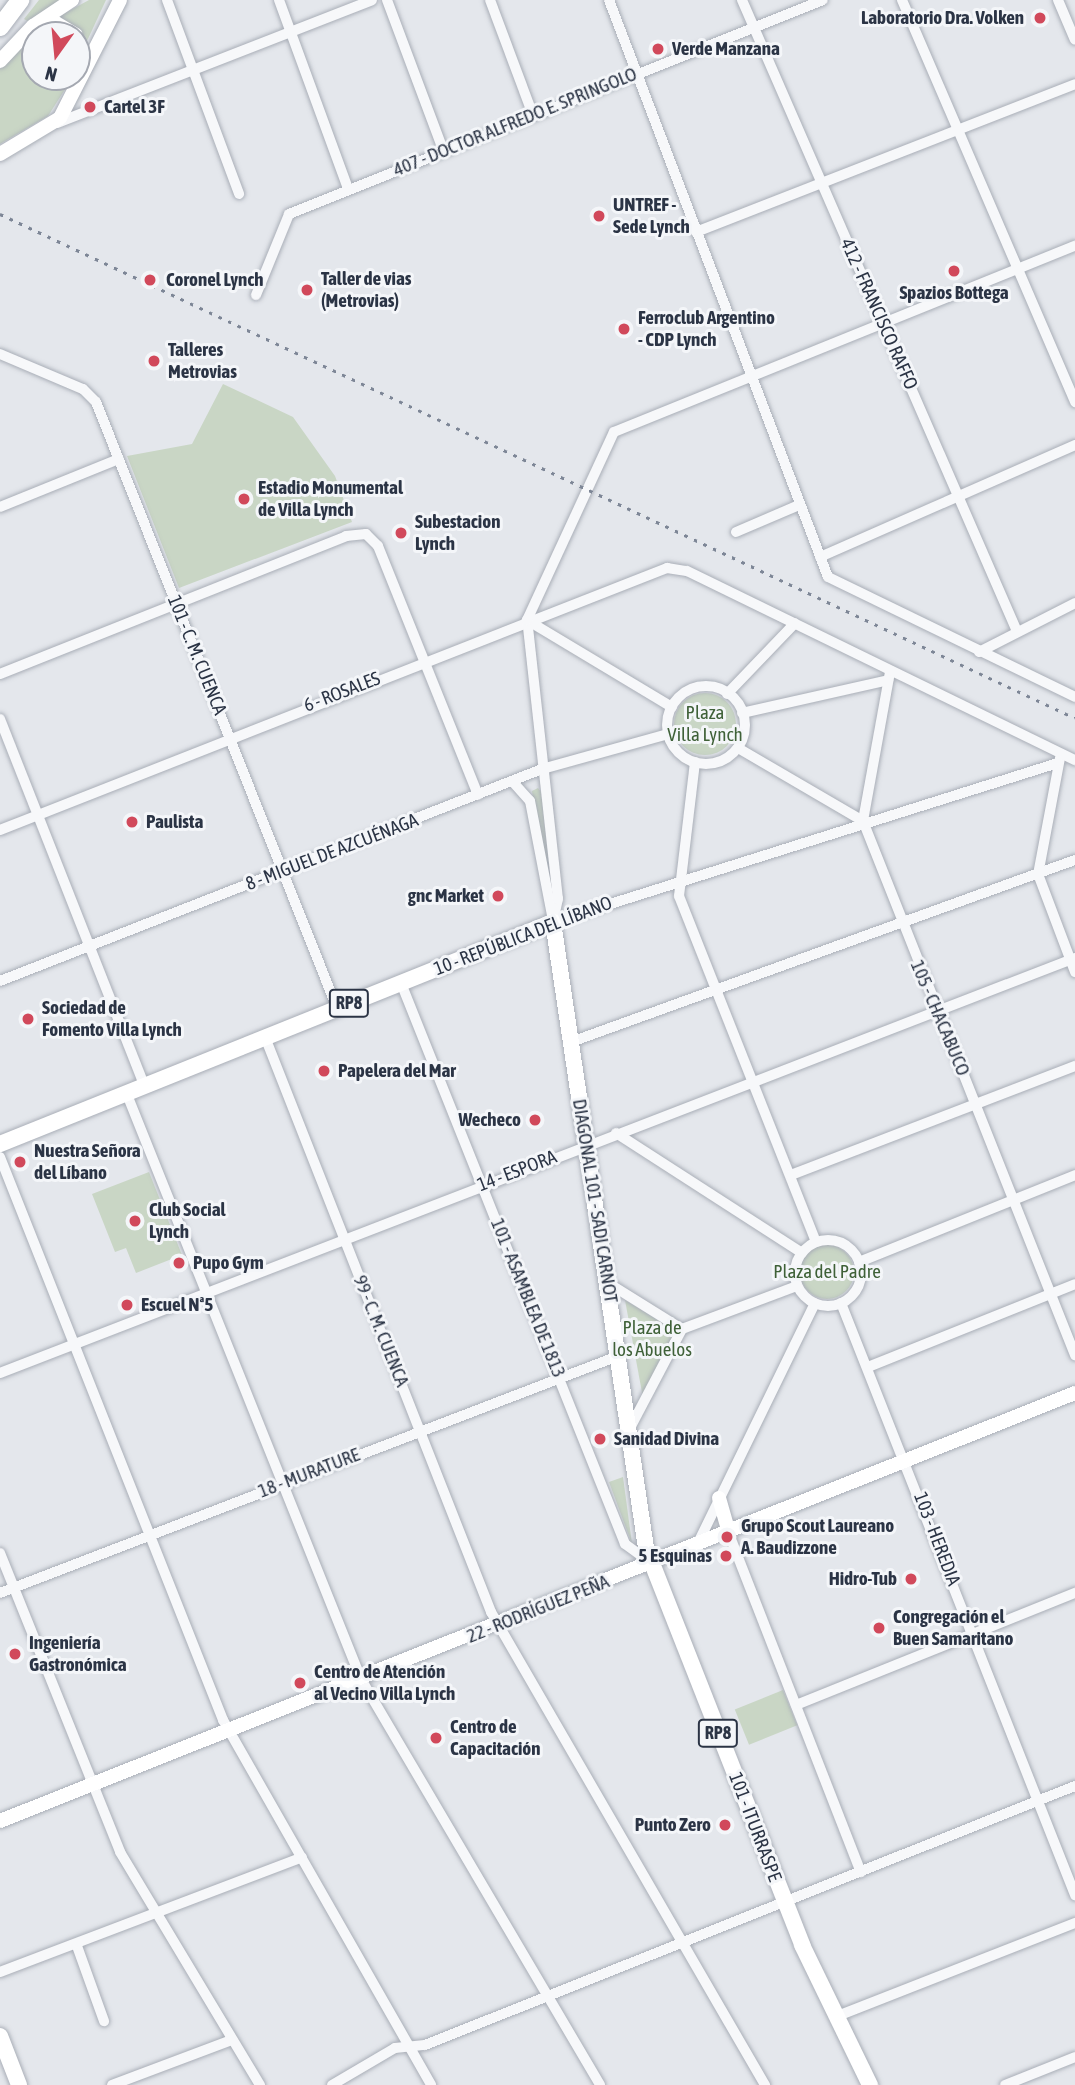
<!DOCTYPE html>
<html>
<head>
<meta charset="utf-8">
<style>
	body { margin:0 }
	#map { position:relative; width:1075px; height:2085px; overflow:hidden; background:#e4e7ec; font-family:"Asap Condensed",sans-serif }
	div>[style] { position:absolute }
	.green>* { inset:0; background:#c9d6c5; transform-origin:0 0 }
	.round { border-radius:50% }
	.roads { filter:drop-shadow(0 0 2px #a9aeb7) drop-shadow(0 0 2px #a9aeb7) }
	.street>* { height:10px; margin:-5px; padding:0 5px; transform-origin:5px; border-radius:5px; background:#f7f8fa }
	.street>.ring { margin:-5px; padding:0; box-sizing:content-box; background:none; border:10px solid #f7f8fa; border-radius:50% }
	.secondary>* { height:14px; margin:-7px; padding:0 7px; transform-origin:7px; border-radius:7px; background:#fff }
	.primary>* { height:16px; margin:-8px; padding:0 8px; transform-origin:8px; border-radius:8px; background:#fff }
	.highway>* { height:18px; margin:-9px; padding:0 9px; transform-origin:9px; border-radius:9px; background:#fff }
	.rail>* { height:2.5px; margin-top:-1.25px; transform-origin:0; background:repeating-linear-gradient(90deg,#7d8696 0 3.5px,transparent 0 10.5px) }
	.dots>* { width:19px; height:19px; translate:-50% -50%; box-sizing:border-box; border:4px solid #f4f6f9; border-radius:50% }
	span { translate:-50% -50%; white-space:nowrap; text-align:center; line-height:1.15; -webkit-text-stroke:6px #f4f6f9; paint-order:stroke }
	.shield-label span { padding:2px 5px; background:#f4f6f9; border:2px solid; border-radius:5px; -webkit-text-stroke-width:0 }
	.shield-label { font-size:18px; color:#2b3445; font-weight:700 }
	.poi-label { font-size:19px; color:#2b3445; font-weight:700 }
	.right { translate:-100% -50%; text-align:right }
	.left { translate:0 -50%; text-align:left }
	.street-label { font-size:19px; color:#2b3445 }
	.park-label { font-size:19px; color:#3f6138 }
	.north { position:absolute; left:21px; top:21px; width:70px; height:70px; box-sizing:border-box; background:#f4f6f9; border:2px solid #a4a8b1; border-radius:50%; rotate:195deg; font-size:19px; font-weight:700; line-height:28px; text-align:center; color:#2b3445 }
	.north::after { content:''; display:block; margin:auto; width:24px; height:32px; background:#d1495b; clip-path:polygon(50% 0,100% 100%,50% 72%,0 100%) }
</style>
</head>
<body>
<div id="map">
	<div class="green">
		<div style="clip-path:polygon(39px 0,64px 0,29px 22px,24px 19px)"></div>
		<div style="clip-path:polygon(89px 0,106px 0,87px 41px,58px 17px)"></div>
		<div style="clip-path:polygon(35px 35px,35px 77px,73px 77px,48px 116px,0 144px,0 69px)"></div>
		<div style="clip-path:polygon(223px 384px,293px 417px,335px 476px,352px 522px,179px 588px,127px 456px,192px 444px)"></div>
		<div class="round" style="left:674px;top:693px;width:62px;height:62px"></div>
		<div style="clip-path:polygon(538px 788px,541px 792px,552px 894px,546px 892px,532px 791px)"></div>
		<div style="clip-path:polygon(149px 1172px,182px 1255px,136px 1273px,126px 1248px,115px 1252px,92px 1194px)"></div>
		<div class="round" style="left:800px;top:1245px;width:54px;height:54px"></div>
		<div style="clip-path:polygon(625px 1300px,677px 1332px,643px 1398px)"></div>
		<div style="clip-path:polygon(623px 1477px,632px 1544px,609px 1482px)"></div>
		<div style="left:783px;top:1690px;width:38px;height:52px;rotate:68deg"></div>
	</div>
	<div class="roads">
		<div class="street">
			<div style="left:167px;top:0;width:207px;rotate:69.6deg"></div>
			<div style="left:279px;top:0;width:201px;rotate:69.9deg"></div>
			<div style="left:387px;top:0;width:160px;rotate:69.5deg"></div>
			<div style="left:490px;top:0;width:123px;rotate:69.5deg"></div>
			<div style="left:609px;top:0;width:617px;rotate:69.22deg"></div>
			<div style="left:828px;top:577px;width:275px;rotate:25.9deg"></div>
			<div style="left:742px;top:0;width:686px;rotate:66.46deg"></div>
			<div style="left:902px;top:0;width:438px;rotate:66.7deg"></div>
			<div style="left:1058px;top:0;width:43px;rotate:67deg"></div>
			<div style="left:57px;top:123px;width:338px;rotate:-21.3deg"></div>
			<div style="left:696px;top:232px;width:407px;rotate:-21.3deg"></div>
			<div style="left:256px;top:295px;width:87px;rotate:-67.8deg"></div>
			<div style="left:289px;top:214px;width:575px;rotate:-21.84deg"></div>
			<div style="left:0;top:354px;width:90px;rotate:22.9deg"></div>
			<div style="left:83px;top:389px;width:18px;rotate:45deg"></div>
			<div style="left:96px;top:402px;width:652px;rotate:68.31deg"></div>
			<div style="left:0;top:507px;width:128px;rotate:-22deg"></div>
			<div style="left:736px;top:532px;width:69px;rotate:-23.2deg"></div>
			<div style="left:820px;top:557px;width:279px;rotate:-23.7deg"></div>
			<div style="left:527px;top:620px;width:169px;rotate:31deg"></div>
			<div style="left:979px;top:652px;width:108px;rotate:-27deg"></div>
			<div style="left:890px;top:672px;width:151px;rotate:100.3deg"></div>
			<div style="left:863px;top:821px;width:575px;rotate:68.35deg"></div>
			<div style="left:0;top:674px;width:373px;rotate:-21.7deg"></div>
			<div style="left:346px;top:536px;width:20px;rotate:-6deg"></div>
			<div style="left:366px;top:534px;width:17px;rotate:45deg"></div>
			<div style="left:378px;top:546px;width:268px;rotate:68.1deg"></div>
			<div class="ring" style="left:667px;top:686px;width:68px;height:68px"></div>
			<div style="left:727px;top:694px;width:98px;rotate:-46.2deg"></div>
			<div style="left:742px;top:713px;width:150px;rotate:-12.7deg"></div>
			<div style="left:0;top:719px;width:393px;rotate:68.5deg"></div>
			<div style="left:738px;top:748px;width:145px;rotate:30.3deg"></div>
			<div style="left:1060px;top:758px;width:118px;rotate:100.7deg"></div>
			<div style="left:1038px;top:874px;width:105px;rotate:69.3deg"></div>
			<div style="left:695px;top:762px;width:135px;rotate:96.8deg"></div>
			<div style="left:679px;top:896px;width:372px;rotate:68.4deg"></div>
			<div style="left:512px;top:781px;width:27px;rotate:48deg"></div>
			<div style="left:530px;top:801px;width:122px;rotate:79.1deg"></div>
			<div style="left:0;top:830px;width:717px;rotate:-21.45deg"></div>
			<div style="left:667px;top:568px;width:20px;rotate:9deg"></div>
			<div style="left:687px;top:571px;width:432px;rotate:26deg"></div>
			<div style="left:553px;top:922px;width:24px;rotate:-78deg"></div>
			<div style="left:558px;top:899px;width:281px;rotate:-96.3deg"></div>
			<div style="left:527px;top:620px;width:207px;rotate:-65.2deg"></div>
			<div style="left:614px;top:432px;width:497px;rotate:-22deg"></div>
			<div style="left:553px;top:922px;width:529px;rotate:-17.48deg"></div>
			<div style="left:0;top:981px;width:582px;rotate:-21.36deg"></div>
			<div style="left:542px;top:769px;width:131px;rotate:-15.5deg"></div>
			<div style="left:401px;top:983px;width:604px;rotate:68.23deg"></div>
			<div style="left:625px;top:1544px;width:32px;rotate:36deg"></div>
			<div style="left:265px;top:1037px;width:618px;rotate:68.54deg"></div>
			<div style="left:491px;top:1612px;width:547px;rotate:59.92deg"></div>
			<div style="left:571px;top:1042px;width:536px;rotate:-19.86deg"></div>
			<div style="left:126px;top:1092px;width:632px;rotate:68.18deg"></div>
			<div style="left:361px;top:1679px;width:471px;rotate:59.5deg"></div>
			<div style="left:616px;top:1133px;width:221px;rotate:32.8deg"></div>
			<div style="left:0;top:1157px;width:606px;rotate:68.39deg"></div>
			<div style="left:223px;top:1720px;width:420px;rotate:60.3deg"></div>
			<div style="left:791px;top:1175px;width:304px;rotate:-21deg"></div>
			<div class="ring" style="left:795px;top:1240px;width:56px;height:56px"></div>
			<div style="left:859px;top:1262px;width:233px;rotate:-21.9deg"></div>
			<div style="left:608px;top:1283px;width:87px;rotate:31.9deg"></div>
			<div style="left:841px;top:1303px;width:637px;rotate:68.43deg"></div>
			<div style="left:868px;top:1367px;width:223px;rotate:-21.8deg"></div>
			<div style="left:0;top:1373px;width:1152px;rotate:-21.11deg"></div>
			<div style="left:629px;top:1430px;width:114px;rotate:-62.3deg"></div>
			<div style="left:682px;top:1329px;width:123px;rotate:-20.5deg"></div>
			<div style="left:729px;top:1534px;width:363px;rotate:68.7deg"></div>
			<div style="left:697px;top:1545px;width:269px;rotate:-64deg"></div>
			<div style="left:0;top:1553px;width:322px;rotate:68.1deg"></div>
			<div style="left:120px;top:1852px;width:272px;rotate:59deg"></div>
			<div style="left:0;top:1593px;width:662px;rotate:-20.98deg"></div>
			<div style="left:796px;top:1705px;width:301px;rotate:-21.9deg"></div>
			<div style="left:77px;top:1946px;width:80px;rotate:70.2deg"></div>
			<div style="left:0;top:1972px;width:323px;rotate:-20.8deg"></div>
			<div style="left:835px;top:2017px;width:258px;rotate:-21.4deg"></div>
			<div style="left:112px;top:2085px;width:125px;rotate:-20.6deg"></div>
			<div style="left:332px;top:2085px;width:73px;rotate:-30.4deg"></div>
			<div style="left:395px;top:2048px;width:30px;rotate:-6deg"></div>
			<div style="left:425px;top:2045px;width:700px;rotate:-21.73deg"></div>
			<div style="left:1005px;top:2085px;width:75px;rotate:-21.8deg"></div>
		</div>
		<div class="secondary">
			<div style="left:38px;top:25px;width:18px;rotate:-6deg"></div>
			<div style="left:56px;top:23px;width:23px;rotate:31deg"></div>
			<div style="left:0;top:61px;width:48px;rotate:-46.7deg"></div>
			<div style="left:33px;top:26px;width:47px;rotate:-33.7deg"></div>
			<div style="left:0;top:154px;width:70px;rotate:-31deg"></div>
			<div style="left:60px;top:118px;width:132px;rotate:-63deg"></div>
			<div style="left:719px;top:1498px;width:37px;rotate:74deg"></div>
			<div style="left:0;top:1821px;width:1157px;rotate:-21.71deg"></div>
		</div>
		<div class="primary">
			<div style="left:0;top:1144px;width:596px;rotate:-21.87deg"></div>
			<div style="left:553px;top:922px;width:633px;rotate:81.55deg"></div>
			<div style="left:646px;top:1548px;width:427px;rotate:68.5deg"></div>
			<div style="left:802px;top:1945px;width:156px;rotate:64.1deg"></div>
			<div style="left:0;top:2036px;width:53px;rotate:68.8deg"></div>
		</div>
		<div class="highway">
			<div style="left:0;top:27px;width:34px;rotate:-53deg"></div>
		</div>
	</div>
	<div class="rail">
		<div style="left:0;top:214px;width:1187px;rotate:25.12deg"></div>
	</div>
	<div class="dots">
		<div style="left:1040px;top:18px;background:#d1495b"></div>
		<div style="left:658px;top:49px;background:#d1495b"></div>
		<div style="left:90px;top:107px;background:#d1495b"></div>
		<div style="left:599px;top:216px;background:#d1495b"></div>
		<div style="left:954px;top:271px;background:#d1495b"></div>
		<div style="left:150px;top:280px;background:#d1495b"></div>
		<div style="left:307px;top:290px;background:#d1495b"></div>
		<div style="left:624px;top:329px;background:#d1495b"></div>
		<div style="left:154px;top:361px;background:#d1495b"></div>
		<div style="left:244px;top:499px;background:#d1495b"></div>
		<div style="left:401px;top:533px;background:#d1495b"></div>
		<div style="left:132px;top:822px;background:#d1495b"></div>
		<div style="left:498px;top:896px;background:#d1495b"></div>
		<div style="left:28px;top:1019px;background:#d1495b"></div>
		<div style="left:324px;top:1071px;background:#d1495b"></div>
		<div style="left:535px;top:1120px;background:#d1495b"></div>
		<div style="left:20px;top:1162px;background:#d1495b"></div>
		<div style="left:135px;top:1221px;background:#d1495b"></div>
		<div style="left:179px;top:1263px;background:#d1495b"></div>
		<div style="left:127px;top:1305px;background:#d1495b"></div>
		<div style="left:600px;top:1439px;background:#d1495b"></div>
		<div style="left:727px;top:1537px;background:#d1495b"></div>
		<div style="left:726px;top:1556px;background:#d1495b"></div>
		<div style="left:911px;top:1579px;background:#d1495b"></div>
		<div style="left:879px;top:1628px;background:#d1495b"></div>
		<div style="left:15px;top:1654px;background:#d1495b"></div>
		<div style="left:300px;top:1683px;background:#d1495b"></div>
		<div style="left:436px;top:1738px;background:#d1495b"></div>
		<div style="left:725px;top:1825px;background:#d1495b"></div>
	</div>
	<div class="shield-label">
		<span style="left:349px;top:1003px">RP8</span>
		<span style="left:718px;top:1733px">RP8</span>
	</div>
	<div class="poi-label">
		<span class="right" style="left:1024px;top:18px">Laboratorio Dra. Volken</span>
		<span class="left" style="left:672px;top:49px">Verde Manzana</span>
		<span class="left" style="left:104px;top:107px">Cartel 3F</span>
		<span class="left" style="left:613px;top:216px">UNTREF -<br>Sede Lynch</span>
		<span class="left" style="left:321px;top:290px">Taller de vias<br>(Metrovias)</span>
		<span class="left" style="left:166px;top:280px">Coronel Lynch</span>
		<span style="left:954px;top:293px">Spazios Bottega</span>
		<span class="left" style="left:638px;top:329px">Ferroclub Argentino<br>- CDP Lynch</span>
		<span class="left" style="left:168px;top:361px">Talleres<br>Metrovias</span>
		<span class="left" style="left:258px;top:499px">Estadio Monumental<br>de Villa Lynch</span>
		<span class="left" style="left:415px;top:533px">Subestacion<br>Lynch</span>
		<span class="left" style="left:146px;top:822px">Paulista</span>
		<span class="right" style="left:484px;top:896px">gnc Market</span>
		<span class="left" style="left:42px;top:1019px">Sociedad de<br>Fomento Villa Lynch</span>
		<span class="left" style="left:338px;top:1071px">Papelera del Mar</span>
		<span class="right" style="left:521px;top:1120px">Wecheco</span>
		<span class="left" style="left:34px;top:1162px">Nuestra Señora<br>del Líbano</span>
		<span class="left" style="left:149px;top:1221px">Club Social<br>Lynch</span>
		<span class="left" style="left:193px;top:1263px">Pupo Gym</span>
		<span class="left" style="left:141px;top:1305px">Escuel Nª5</span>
		<span class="left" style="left:614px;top:1439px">Sanidad Divina</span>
		<span class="left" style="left:741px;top:1537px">Grupo Scout Laureano<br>A. Baudizzone</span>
		<span class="right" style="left:712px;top:1556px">5 Esquinas</span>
		<span class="right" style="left:897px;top:1579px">Hidro-Tub</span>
		<span class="left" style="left:893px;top:1628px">Congregación el<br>Buen Samaritano</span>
		<span class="left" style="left:29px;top:1654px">Ingeniería<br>Gastronómica</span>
		<span class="left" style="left:314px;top:1683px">Centro de Atención<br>al Vecino Villa Lynch</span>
		<span class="left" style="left:450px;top:1738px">Centro de<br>Capacitación</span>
		<span class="right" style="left:711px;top:1825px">Punto Zero</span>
	</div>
	<div class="street-label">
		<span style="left:515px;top:122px;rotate:-22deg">407 - DOCTOR ALFREDO E. SPRINGOLO</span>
		<span style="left:879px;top:314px;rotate:66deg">412 - FRANCISCO RAFFO</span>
		<span style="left:197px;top:655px;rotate:68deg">101 - C. M. CUENCA</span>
		<span style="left:342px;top:692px;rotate:-21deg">6 - ROSALES</span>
		<span style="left:332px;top:852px;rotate:-21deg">8 - MIGUEL DE AZCUÉNAGA</span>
		<span style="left:523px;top:936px;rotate:-21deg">10 - REPÚBLICA DEL LÍBANO</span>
		<span style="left:940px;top:1018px;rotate:67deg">105 - CHACABUCO</span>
		<span style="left:517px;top:1171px;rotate:-21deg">14 - ESPORA</span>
		<span style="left:595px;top:1201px;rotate:81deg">DIAGONAL 101 - SADI CARNOT</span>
		<span style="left:528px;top:1298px;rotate:68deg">101 - ASAMBLEA DE 1813</span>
		<span style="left:381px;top:1331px;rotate:68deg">99 - C. M. CUENCA</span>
		<span style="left:309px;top:1473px;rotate:-21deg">18 - MURATURE</span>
		<span style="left:937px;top:1539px;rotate:69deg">103 - HEREDIA</span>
		<span style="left:538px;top:1609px;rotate:-22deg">22 - RODRÍGUEZ PEÑA</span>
		<span style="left:755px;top:1827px;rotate:69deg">101 - ITURRASPE</span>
	</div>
	<div class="park-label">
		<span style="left:705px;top:724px">Plaza<br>Villa Lynch</span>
		<span style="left:827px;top:1272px">Plaza del Padre</span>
		<span style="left:652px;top:1339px">Plaza de<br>los Abuelos</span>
	</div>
	<div class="north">N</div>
</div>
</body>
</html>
